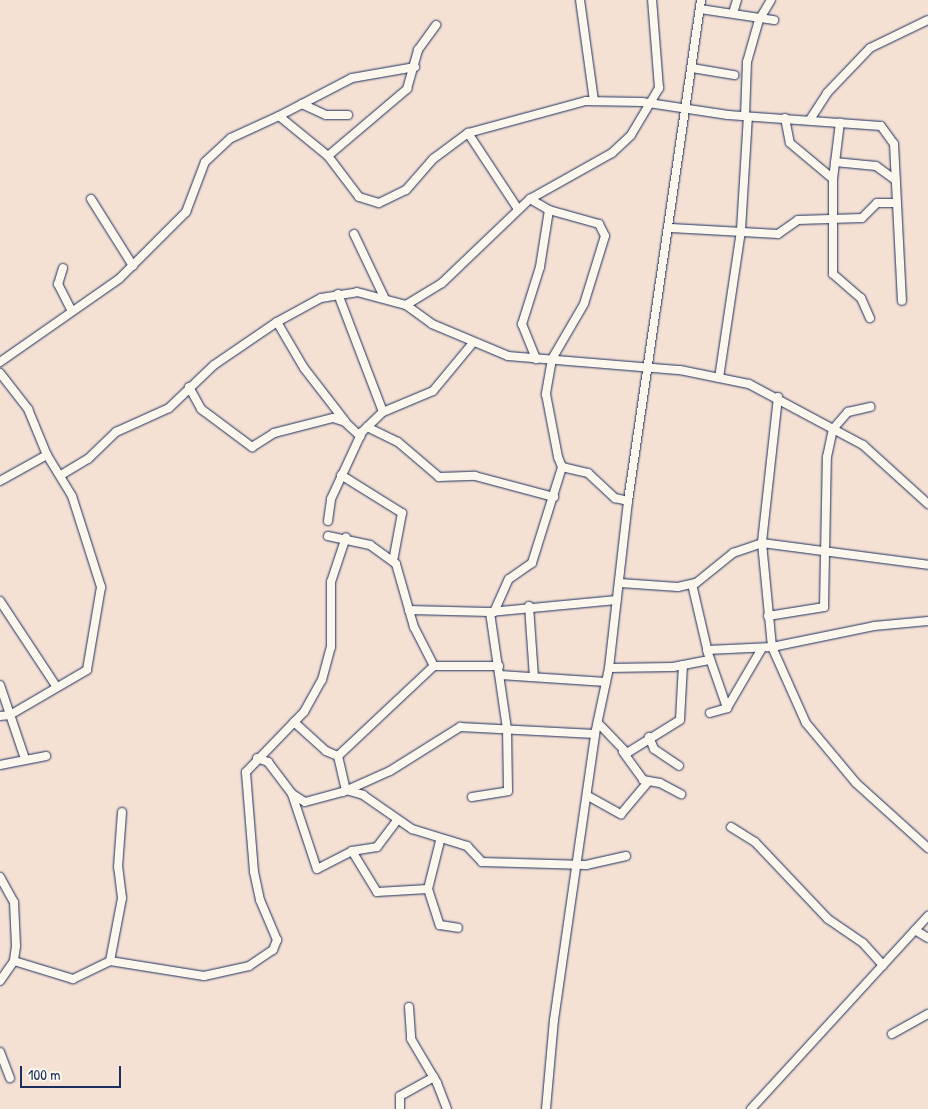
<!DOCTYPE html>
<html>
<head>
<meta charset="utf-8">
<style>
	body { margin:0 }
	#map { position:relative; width:928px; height:1109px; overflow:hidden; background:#f5e1d4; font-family:"Patrick Hand",sans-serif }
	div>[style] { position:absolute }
	.roads { filter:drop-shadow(0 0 1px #1b2f5e) drop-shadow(0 0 1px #1b2f5e) }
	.minor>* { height:8px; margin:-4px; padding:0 4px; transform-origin:4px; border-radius:4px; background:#fbf7ec }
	span { translate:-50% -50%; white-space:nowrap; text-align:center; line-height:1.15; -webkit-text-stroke:4px #fbf7ec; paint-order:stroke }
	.scale { position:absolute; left:20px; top:1066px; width:101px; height:22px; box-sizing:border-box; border:2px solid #1b2f5e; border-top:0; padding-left:6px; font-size:15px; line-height:18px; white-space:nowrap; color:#1b2f5e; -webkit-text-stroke:4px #fbf7ec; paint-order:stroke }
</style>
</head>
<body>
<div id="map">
	<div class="roads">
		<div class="minor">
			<div style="left:580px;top:0;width:102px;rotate:82.1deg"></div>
			<div style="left:700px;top:9px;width:75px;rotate:8.5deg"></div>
			<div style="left:733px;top:13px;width:14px;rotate:-73deg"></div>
			<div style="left:692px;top:68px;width:43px;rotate:9.5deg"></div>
			<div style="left:302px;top:104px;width:26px;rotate:25deg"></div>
			<div style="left:326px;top:115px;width:22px"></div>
			<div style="left:279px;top:116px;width:82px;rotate:-27.5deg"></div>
			<div style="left:352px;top:78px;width:64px;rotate:-9.9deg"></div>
			<div style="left:745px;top:116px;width:54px;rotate:-87.9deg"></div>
			<div style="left:747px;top:62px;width:44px;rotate:-74.1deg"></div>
			<div style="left:759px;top:20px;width:23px;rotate:-59deg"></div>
			<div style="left:785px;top:118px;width:25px;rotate:79deg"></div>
			<div style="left:790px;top:143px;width:56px;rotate:39.9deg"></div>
			<div style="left:833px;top:179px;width:95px;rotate:90deg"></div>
			<div style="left:833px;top:274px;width:37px;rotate:41deg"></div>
			<div style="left:861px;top:298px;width:22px;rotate:66deg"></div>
			<div style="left:811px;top:118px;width:30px;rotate:-57deg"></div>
			<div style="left:827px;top:93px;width:62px;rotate:-46.3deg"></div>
			<div style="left:870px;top:48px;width:64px;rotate:-25.8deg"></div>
			<div style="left:468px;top:133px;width:91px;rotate:56.7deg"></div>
			<div style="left:328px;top:156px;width:104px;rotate:-40.3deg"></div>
			<div style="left:407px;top:89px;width:41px;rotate:-74.2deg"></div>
			<div style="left:418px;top:50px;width:31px;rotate:-54deg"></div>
			<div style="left:835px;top:162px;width:41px;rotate:5.6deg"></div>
			<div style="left:876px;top:166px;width:24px;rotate:36deg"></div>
			<div style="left:833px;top:179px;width:57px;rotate:-83deg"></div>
			<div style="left:91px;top:199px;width:79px;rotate:57.9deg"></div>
			<div style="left:530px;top:199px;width:22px;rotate:30deg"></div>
			<div style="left:549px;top:210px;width:58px;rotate:99deg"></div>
			<div style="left:540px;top:267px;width:60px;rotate:107.5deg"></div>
			<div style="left:522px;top:324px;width:38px;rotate:68deg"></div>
			<div style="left:549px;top:210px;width:52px;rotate:15.6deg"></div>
			<div style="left:599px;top:224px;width:13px;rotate:63deg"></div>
			<div style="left:605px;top:236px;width:71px;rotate:107.2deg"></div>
			<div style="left:584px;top:304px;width:64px;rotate:120.2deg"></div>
			<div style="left:552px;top:359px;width:36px;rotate:100deg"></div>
			<div style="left:546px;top:394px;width:64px;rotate:79.2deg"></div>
			<div style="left:558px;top:457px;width:11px;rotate:68deg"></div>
			<div style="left:562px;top:467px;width:27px;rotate:13deg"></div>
			<div style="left:588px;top:473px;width:37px;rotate:43deg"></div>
			<div style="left:615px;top:498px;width:13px;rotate:13deg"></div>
			<div style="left:671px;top:228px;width:107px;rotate:3.2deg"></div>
			<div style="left:778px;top:234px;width:24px;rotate:-35deg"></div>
			<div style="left:798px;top:220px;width:64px;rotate:-1.8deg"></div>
			<div style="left:862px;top:218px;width:21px;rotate:-45deg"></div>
			<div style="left:877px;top:203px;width:18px"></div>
			<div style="left:354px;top:234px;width:70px;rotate:64.5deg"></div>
			<div style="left:63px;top:268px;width:17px;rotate:107deg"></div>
			<div style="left:58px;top:284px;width:30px;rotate:63deg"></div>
			<div style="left:338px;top:294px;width:126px;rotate:69.1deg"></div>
			<div style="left:406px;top:305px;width:42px;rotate:-31.4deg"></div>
			<div style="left:442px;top:283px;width:122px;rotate:-43.7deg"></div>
			<div style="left:530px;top:199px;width:94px;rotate:-29.3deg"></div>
			<div style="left:612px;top:153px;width:26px;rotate:-43deg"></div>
			<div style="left:631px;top:135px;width:55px;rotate:-59.2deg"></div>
			<div style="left:659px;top:88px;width:88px;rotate:-94.5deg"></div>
			<div style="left:277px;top:322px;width:53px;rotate:59.6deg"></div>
			<div style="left:304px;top:368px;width:67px;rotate:52.3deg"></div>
			<div style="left:0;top:362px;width:145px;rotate:-34.9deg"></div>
			<div style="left:119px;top:279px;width:95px;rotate:-45deg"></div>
			<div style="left:186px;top:212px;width:53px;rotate:-69.2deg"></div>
			<div style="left:205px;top:162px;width:35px;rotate:-43deg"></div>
			<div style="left:231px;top:138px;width:53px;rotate:-24.6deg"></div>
			<div style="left:279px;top:116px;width:63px;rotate:39.2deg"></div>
			<div style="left:328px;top:156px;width:51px;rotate:52.9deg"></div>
			<div style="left:359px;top:197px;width:21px;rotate:17deg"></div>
			<div style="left:379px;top:203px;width:30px;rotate:-26deg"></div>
			<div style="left:406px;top:190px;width:41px;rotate:-48.9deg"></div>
			<div style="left:433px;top:159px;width:44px;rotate:-36.6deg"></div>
			<div style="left:468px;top:133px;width:122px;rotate:-15.2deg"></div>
			<div style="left:586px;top:101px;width:56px;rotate:1deg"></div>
			<div style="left:642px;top:102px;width:87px;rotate:8.6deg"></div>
			<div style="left:728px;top:115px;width:153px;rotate:4.1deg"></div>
			<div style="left:881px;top:126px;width:22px;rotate:54deg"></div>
			<div style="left:894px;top:144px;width:157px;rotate:87.1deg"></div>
			<div style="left:0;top:373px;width:46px;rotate:52.1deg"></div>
			<div style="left:28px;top:409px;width:50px;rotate:67.6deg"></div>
			<div style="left:47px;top:455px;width:48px;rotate:58.6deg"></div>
			<div style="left:72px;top:496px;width:96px;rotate:72.3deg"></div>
			<div style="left:101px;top:587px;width:84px;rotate:99.6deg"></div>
			<div style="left:87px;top:670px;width:89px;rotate:149.7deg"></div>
			<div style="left:10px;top:715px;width:10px;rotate:174deg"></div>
			<div style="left:719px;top:378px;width:150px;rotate:-81.5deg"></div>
			<div style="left:741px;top:230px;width:113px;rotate:-86.5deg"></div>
			<div style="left:189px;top:387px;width:25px;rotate:61deg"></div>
			<div style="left:201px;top:409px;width:64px;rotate:36.7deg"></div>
			<div style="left:252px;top:447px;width:26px;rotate:-32deg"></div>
			<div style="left:274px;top:433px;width:61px;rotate:-14.3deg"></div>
			<div style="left:333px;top:418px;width:13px;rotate:18deg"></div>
			<div style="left:345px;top:422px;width:21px;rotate:43deg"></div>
			<div style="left:778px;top:397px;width:147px;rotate:96.3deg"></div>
			<div style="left:762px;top:543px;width:104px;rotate:84.5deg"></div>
			<div style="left:772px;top:647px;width:83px;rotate:65.9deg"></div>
			<div style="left:806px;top:723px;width:78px;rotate:50.2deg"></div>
			<div style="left:856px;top:783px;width:97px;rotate:42.1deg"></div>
			<div style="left:367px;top:427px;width:34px;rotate:26deg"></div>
			<div style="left:398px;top:442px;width:54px;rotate:40.5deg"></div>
			<div style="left:439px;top:477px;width:36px;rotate:-2deg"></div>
			<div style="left:475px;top:476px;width:82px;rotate:14.9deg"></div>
			<div style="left:61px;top:475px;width:31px;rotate:-31deg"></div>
			<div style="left:88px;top:459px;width:39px;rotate:-44deg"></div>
			<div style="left:116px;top:432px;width:58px;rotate:-24.4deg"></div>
			<div style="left:169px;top:408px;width:62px;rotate:-43.7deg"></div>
			<div style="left:214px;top:365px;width:76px;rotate:-34.3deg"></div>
			<div style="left:277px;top:322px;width:50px;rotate:-28.6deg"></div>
			<div style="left:321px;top:298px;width:36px;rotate:-9deg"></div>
			<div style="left:357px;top:292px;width:51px;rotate:14.9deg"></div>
			<div style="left:406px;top:305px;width:32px;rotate:36deg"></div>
			<div style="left:432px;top:324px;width:82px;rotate:22.8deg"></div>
			<div style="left:508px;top:356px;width:173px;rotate:4.7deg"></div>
			<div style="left:680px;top:370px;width:70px;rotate:11.5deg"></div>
			<div style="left:749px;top:384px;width:129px;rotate:28.2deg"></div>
			<div style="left:863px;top:445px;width:88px;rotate:42.2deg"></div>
			<div style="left:341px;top:475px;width:72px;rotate:31.9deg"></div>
			<div style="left:402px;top:513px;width:49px;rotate:100.6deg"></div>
			<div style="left:0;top:481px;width:54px;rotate:-29deg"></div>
			<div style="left:328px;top:521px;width:22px;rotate:-82deg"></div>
			<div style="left:331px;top:499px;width:74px;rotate:-65.2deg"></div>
			<div style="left:362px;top:432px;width:29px;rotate:-44deg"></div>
			<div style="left:383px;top:412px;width:54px;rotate:-22.8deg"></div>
			<div style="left:433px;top:391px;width:61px;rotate:-50.3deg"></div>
			<div style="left:328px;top:536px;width:43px;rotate:12.1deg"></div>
			<div style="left:370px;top:545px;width:32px;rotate:36deg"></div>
			<div style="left:396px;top:564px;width:66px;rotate:74.1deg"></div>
			<div style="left:414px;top:627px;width:44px;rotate:62.9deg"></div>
			<div style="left:620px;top:583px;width:58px;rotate:3.9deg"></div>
			<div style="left:678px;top:587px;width:18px;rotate:-13deg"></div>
			<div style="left:696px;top:583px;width:48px;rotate:-39deg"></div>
			<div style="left:733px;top:553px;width:31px;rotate:-19deg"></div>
			<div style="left:762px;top:543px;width:167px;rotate:7.5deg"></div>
			<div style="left:692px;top:584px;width:71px;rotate:76.9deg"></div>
			<div style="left:708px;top:653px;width:58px;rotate:70.9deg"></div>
			<div style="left:0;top:601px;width:102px;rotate:56.6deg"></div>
			<div style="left:529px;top:606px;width:71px;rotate:86deg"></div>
			<div style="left:409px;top:610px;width:81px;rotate:1.4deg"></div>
			<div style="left:490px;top:612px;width:127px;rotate:-5.4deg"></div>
			<div style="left:494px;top:612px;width:36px;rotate:-66deg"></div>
			<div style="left:509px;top:579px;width:28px;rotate:-35deg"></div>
			<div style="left:532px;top:563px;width:101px;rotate:-72.6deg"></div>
			<div style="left:768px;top:616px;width:57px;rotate:-9.1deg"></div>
			<div style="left:824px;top:607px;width:150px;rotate:-88.9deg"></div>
			<div style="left:827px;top:457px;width:29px;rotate:-78deg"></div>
			<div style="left:833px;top:429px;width:23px;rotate:-49deg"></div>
			<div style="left:848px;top:412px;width:23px;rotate:-13deg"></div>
			<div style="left:707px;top:650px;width:65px;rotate:-2.6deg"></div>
			<div style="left:772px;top:647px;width:104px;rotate:-11.6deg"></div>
			<div style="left:874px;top:626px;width:54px;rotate:-5.3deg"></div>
			<div style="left:609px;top:668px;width:64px;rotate:-0.9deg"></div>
			<div style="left:673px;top:667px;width:38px;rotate:-11deg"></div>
			<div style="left:500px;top:675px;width:106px;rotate:3.8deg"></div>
			<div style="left:0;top:685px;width:78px;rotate:71.3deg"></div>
			<div style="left:710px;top:713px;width:18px;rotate:-16deg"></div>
			<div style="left:727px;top:708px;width:69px;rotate:-59.7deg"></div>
			<div style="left:294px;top:722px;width:43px;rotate:42.2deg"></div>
			<div style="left:326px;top:751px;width:13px;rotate:23deg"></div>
			<div style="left:338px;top:756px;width:132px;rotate:-43.2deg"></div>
			<div style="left:434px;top:666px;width:65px"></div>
			<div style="left:598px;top:723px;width:42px;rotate:46deg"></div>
			<div style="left:627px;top:753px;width:62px;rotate:-31.9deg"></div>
			<div style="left:680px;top:720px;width:55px;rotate:-86.9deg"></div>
			<div style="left:649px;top:737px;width:13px;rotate:67deg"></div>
			<div style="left:654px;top:749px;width:30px;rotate:34deg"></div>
			<div style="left:623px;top:752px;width:34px;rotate:54deg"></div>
			<div style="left:643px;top:780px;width:17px;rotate:10deg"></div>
			<div style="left:660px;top:783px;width:24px;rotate:28deg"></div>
			<div style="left:338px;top:756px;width:35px;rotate:77deg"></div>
			<div style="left:346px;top:790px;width:18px;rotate:16deg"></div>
			<div style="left:363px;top:795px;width:60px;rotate:34.8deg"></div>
			<div style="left:412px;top:829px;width:58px;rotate:17.2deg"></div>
			<div style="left:467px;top:846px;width:22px;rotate:47deg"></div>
			<div style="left:482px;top:862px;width:104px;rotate:1.7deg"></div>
			<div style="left:586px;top:865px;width:41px;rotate:-12.7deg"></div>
			<div style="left:257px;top:758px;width:12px;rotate:20deg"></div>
			<div style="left:268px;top:762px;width:40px;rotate:53deg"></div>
			<div style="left:292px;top:794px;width:15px;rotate:32deg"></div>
			<div style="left:305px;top:802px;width:39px;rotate:-15deg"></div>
			<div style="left:343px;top:792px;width:51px;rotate:-24.1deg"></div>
			<div style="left:390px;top:771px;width:83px;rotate:-32.2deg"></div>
			<div style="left:460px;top:727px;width:135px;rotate:3deg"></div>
			<div style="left:0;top:765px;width:47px;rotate:-11.1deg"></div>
			<div style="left:292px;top:794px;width:79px;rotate:71.6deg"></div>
			<div style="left:317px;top:869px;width:39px;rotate:-27deg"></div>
			<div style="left:352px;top:851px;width:25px;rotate:-9deg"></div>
			<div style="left:377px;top:847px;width:34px;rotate:-53deg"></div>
			<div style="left:588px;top:796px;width:38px;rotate:29deg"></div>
			<div style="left:621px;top:814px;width:42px;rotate:-49.8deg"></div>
			<div style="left:472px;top:797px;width:36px;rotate:-9deg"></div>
			<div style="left:508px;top:791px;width:62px;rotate:-90.9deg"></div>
			<div style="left:507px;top:729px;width:118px;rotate:-98.3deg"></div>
			<div style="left:731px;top:827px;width:28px;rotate:32deg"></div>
			<div style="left:755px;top:842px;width:106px;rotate:46.5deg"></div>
			<div style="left:828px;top:919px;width:42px;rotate:34.4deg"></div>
			<div style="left:863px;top:943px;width:30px;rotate:48deg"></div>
			<div style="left:440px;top:841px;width:49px;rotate:104deg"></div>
			<div style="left:428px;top:889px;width:38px;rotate:72deg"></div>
			<div style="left:440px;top:925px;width:18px;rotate:9deg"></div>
			<div style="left:352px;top:851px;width:48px;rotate:58.6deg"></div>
			<div style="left:377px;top:892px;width:51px;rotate:-3.4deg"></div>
			<div style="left:0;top:877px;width:29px;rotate:61deg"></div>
			<div style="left:14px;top:902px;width:44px;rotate:87.4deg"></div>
			<div style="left:16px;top:946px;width:15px;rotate:98deg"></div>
			<div style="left:14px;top:961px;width:24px;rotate:125deg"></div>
			<div style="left:915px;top:930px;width:15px;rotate:32deg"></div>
			<div style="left:14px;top:961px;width:62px;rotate:17deg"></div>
			<div style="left:73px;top:979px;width:41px;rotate:-25.9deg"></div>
			<div style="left:110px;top:961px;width:95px;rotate:9.1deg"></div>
			<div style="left:204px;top:976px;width:46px;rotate:-12.5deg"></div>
			<div style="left:249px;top:966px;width:29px;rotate:-34deg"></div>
			<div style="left:273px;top:950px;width:11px;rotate:-68deg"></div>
			<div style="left:277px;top:940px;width:43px;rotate:-113deg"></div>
			<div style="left:260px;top:900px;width:29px;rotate:-102deg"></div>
			<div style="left:254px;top:872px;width:100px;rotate:-94.6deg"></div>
			<div style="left:246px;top:772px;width:83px;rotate:-46deg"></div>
			<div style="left:304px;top:712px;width:37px;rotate:-61deg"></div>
			<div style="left:322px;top:680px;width:34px;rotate:-75deg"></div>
			<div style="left:331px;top:647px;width:65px;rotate:-90deg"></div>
			<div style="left:331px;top:582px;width:47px;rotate:-71.6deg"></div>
			<div style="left:110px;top:961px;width:64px;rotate:-79.2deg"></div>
			<div style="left:122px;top:898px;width:31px;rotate:-97deg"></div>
			<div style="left:118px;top:867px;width:55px;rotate:-85.8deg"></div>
			<div style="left:409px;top:1007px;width:32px;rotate:86deg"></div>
			<div style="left:411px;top:1039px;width:51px;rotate:59.4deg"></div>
			<div style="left:437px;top:1083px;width:28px;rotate:69deg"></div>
			<div style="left:892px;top:1034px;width:41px;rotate:-29.1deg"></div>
			<div style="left:0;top:1052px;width:28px;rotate:69deg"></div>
			<div style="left:400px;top:1109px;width:13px;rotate:-90deg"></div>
			<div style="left:400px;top:1096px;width:39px;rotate:-29deg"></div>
			<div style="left:546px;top:1109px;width:89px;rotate:-84.9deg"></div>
			<div style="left:554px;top:1020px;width:289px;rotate:-81.8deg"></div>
			<div style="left:595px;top:734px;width:67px;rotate:-78deg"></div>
			<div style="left:609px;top:668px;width:168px;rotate:-83.5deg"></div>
			<div style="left:628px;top:501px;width:506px;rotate:-81.71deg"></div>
			<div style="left:751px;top:1109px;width:262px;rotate:-47.5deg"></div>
		</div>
	</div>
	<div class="scale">100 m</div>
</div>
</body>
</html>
